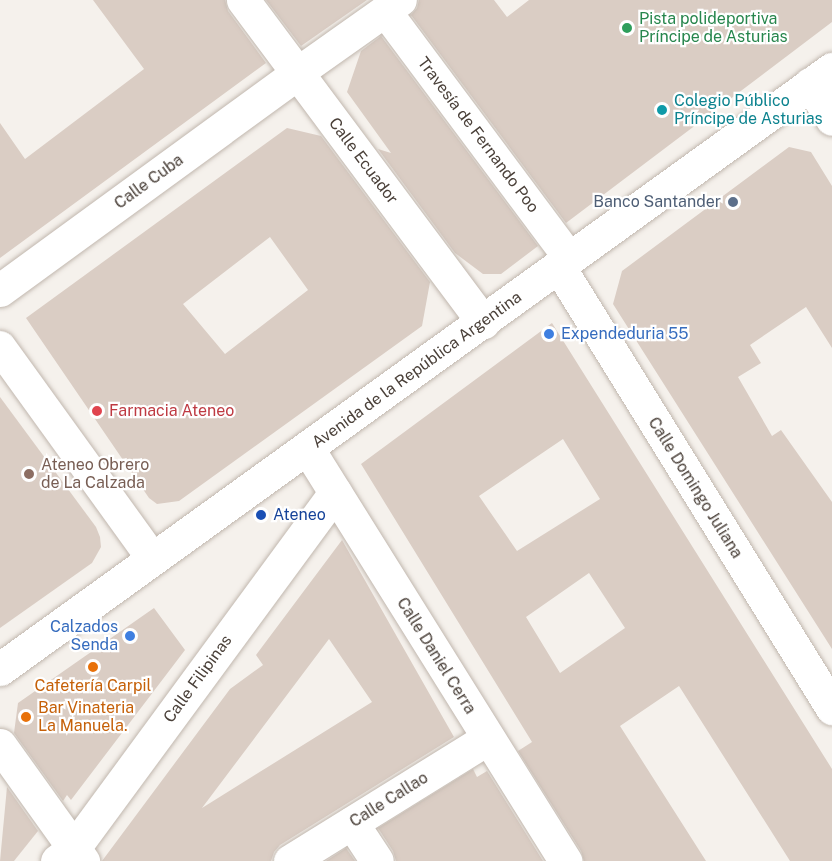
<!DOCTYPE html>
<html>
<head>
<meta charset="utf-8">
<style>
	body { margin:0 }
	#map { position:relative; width:832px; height:861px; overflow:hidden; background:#f5f1ec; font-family:"Public Sans",sans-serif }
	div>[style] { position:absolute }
	.building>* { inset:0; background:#dacdc4 }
	.roads { filter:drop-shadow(0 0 2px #c1b7ae) drop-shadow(0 0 2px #c1b7ae) }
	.pedestrian>* { height:32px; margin:-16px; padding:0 16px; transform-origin:16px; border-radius:16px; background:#fff }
	.minor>* { height:33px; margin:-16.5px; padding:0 16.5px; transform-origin:16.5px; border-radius:16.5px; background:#fff }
	.tertiary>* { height:33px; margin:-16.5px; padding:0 16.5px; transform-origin:16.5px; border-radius:16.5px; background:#fff }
	.dots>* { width:16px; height:16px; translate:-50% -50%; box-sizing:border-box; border:3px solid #fff; border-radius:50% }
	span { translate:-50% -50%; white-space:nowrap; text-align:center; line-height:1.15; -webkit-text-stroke:4.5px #fff; paint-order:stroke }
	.leisure-label { font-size:16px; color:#27864d }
	.left { translate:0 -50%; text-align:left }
	.culture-label { font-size:16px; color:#0d838f }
	.street-label { font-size:16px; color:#4a4039 }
	.service-label { font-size:16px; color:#4e5e75 }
	.right { translate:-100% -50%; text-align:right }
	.shop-label { font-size:16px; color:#366cbe }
	.health-label { font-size:16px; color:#be3a42 }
	.education-label { font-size:16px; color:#785e54 }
	.transit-label { font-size:16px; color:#164399 }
	.food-label { font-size:16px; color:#c56008 }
</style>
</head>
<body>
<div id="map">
	<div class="building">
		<div style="clip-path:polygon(93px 0,225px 0,228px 11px,266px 63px,0 258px,0 123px,25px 159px,144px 69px)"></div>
		<div style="clip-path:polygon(266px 0,367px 0,301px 46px)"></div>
		<div style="clip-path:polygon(419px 0,494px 0,507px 17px,529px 0,832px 0,832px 22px,566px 223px,411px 15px,417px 8px)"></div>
		<div style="clip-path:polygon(381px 36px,538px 246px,501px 274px,483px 274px,455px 253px,378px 149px,391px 153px,347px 92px,361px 51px)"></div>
		<div style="clip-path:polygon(evenodd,287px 128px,321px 136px,430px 282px,422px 326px,179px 501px,157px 504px,149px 498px,26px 318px,287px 128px,270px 237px,308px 290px,225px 354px,183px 304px,270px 237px)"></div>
		<div style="clip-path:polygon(789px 147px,811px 152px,832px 186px,832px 348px,806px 307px,750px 345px,761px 363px,738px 377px,772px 436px,781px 430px,832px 502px,832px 649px,613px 304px,622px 271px)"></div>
		<div style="clip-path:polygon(evenodd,552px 323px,832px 769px,832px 861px,790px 861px,679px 686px,620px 726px,706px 861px,584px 861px,581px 851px,518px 751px,532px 742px,361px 464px,552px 323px,563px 439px,600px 499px,517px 551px,479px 496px,563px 439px,552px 323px,589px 573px,625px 628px,560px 673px,526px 617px,589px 573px)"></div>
		<div style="clip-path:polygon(0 397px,96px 527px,100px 537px,101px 547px,92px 563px,0 628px)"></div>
		<div style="clip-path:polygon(evenodd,342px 540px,454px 737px,280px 845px,274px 852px,271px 861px,102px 861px,230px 689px,263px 665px,256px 655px,342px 540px,329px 639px,372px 702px,202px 808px,329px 639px)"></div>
		<div style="clip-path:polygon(154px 608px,185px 650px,71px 800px,67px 795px,63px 801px,14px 733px,18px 703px)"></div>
		<div style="clip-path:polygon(473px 769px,477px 777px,487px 771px,543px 861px,396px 861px,393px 851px,378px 828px)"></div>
		<div style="clip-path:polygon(7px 787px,38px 831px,14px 861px,0 861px)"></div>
		<div style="clip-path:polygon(346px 848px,355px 861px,326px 861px)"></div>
	</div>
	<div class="roads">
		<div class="pedestrian">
			<div style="left:386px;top:12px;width:308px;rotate:53.3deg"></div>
			<div style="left:298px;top:73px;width:126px;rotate:-35.3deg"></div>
			<div style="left:0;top:347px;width:244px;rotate:54.2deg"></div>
		</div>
		<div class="minor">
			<div style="left:243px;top:0;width:402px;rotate:53.3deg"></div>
			<div style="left:810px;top:84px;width:41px;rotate:57.8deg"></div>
			<div style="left:559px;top:267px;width:519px;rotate:58.24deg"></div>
			<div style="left:0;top:290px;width:369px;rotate:-36.1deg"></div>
			<div style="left:308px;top:449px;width:486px;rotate:58deg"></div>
			<div style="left:0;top:745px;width:143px;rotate:54.4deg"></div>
			<div style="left:352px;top:823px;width:45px;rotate:56.7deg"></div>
			<div style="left:57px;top:861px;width:21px;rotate:-37deg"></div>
			<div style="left:74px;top:848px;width:441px;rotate:-53.7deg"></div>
			<div style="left:290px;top:861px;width:233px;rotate:-31.8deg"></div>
		</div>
		<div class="tertiary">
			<div style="left:0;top:669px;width:1026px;rotate:-35.8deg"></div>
		</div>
	</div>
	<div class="dots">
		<div style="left:627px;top:28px;background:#2e9e5b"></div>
		<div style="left:662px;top:110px;background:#0f9aa8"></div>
		<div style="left:733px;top:202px;background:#5c6f8a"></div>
		<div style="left:549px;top:334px;background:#3f7fe0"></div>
		<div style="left:97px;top:411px;background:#e0444e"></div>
		<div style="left:29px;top:474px;background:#8d6e63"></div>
		<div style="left:261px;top:515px;background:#1a4fb4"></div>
		<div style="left:130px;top:636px;background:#3f7fe0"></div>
		<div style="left:93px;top:667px;background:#e8710a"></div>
		<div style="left:26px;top:717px;background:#e8710a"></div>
	</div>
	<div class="leisure-label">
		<span class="left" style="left:639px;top:28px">Pista polideportiva<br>Príncipe de Asturias</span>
	</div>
	<div class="culture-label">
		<span class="left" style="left:674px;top:110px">Colegio Público<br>Príncipe de Asturias</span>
	</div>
	<div class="street-label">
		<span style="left:478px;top:135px;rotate:53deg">Travesía de Fernando Poo</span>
		<span style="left:363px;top:161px;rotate:53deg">Calle Ecuador</span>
		<span style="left:149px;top:182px;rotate:-36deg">Calle Cuba</span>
		<span style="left:417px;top:370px;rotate:-36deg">Avenida de la República Argentina</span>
		<span style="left:695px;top:488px;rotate:58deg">Calle Domingo Juliana</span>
		<span style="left:436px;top:656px;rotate:58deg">Calle Daniel Cerra</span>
		<span style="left:198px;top:679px;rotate:-54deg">Calle Filipinas</span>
		<span style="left:389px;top:800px;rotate:-32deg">Calle Callao</span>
	</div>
	<div class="service-label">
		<span class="right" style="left:721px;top:202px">Banco Santander</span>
	</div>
	<div class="shop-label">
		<span class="left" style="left:561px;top:334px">Expendeduria 55</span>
		<span class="right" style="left:118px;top:636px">Calzados<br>Senda</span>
	</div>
	<div class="health-label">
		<span class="left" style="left:109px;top:411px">Farmacia Ateneo</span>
	</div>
	<div class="education-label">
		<span class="left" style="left:41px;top:474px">Ateneo Obrero<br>de La Calzada</span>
	</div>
	<div class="transit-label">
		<span class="left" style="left:273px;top:515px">Ateneo</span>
	</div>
	<div class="food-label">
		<span style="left:93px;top:686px">Cafetería Carpil</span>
		<span class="left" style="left:38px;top:717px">Bar Vinateria<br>La Manuela.</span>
	</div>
</div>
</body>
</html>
